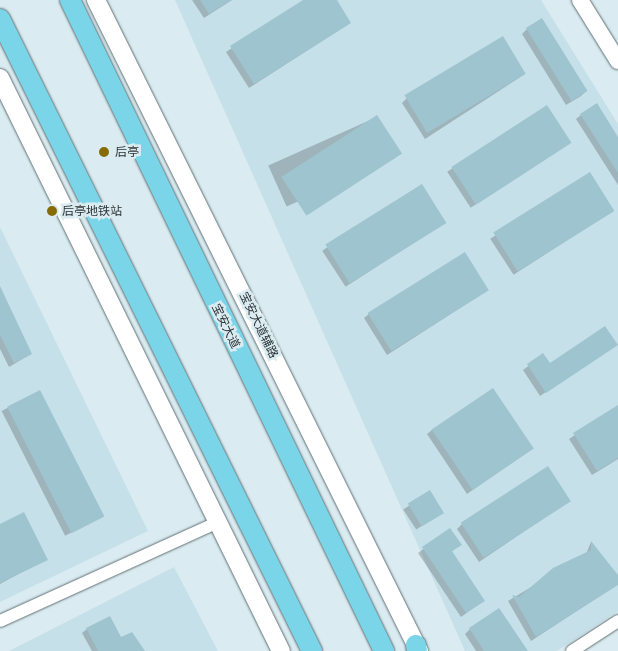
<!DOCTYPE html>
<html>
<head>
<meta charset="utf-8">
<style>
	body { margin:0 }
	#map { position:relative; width:618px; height:651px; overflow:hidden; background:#daecf1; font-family:Ubuntu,"Noto Sans SC",sans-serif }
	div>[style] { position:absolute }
	.built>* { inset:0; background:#c6e0e9 }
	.shadow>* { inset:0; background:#0003; transform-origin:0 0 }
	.building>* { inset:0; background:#9ec4cf; transform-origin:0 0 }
	.roads { filter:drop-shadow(0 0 1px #607075) drop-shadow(0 0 1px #607075) }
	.minor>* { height:12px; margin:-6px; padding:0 6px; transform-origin:6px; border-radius:6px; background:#fff }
	.tertiary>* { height:16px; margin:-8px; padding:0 8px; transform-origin:8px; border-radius:8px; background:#fff }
	.secondary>* { height:18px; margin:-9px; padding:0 9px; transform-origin:9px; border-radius:9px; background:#fff }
	.primary>* { height:20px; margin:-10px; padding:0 10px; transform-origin:10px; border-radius:10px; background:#7ad5e9 }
	.dots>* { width:14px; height:14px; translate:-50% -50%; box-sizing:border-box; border:2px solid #daecf1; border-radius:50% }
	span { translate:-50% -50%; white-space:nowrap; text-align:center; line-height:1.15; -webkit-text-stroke:5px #daecf1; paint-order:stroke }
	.poi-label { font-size:12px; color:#2b3234 }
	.left { translate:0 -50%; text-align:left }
	.street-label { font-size:12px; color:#2b3234 }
</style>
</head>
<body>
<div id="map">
	<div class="built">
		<div style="clip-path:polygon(175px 0,541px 0,618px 124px,618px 611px,557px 651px,465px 651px)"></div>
		<div style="clip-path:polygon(0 227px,148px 531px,0 602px)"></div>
		<div style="clip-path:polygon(174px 567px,218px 651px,9px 651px)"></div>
	</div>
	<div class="shadow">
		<div style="clip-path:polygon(192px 0,232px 0,204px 18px)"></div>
		<div style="clip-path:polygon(305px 0,335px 0,350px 23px,249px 88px,226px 52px)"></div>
		<div style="clip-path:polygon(527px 29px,586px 91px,581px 96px,566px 105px,522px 34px)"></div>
		<div style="clip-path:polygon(525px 74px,425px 139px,402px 103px,407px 98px)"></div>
		<div style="left:547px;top:107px;width:43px;height:119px;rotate:57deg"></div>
		<div style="clip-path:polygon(581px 115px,618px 139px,618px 185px,576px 119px)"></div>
		<div style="left:377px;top:117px;width:45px;height:119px;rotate:66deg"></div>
		<div style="left:590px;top:174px;width:43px;height:119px;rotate:57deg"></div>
		<div style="left:422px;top:186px;width:43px;height:119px;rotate:57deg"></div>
		<div style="clip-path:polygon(0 289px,31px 354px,9px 367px,0 349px)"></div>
		<div style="clip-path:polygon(488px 290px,387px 355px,364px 318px,369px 314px)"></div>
		<div style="clip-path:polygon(616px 345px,540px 396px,523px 370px,543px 355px,549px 365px)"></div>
		<div style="left:39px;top:392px;width:140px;height:42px;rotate:63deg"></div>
		<div style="clip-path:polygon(618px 406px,618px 459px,592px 475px,569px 439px)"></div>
		<div style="clip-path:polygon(432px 430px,532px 449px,467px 494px,427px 434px)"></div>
		<div style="left:430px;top:492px;width:24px;height:32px;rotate:57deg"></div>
		<div style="clip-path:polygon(569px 501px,479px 562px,457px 529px,462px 524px)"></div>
		<div style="clip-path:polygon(0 525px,46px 559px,0 584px)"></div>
		<div style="clip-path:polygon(450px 530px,460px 545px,451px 552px,483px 601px,461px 617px,418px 553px)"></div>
		<div style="clip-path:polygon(591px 542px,618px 578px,618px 584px,531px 641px,508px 601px,586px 554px)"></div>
		<div style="clip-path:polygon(87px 629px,120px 639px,141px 651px,92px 651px,82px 633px)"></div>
		<div style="clip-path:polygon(470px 629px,526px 651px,476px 651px,465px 634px)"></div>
	</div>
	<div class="building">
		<div style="clip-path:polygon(200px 0,231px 0,209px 14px)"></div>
		<div style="clip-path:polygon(303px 0,337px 0,351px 23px,254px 84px,230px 46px)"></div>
		<div style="left:542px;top:18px;width:86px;height:19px;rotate:58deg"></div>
		<div style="left:503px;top:36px;width:44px;height:115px;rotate:59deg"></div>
		<div style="clip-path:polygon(597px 103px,618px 137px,618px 173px,580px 114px)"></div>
		<div style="left:547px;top:105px;width:45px;height:114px;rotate:57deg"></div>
		<div style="left:377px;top:115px;width:46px;height:114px;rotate:57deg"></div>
		<div style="left:590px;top:172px;width:46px;height:114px;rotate:58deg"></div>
		<div style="left:422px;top:184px;width:46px;height:114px;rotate:58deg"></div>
		<div style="left:465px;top:252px;width:45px;height:115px;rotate:58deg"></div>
		<div style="clip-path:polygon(0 286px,32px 354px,14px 363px,0 335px)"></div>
		<div style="clip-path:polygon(605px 326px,618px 345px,546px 393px,527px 364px,543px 353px,550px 363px)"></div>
		<div style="left:493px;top:388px;width:73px;height:74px;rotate:56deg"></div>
		<div style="left:40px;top:390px;width:142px;height:37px;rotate:63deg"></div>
		<div style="clip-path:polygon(618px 405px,618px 458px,597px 471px,573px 433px)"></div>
		<div style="left:548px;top:466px;width:42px;height:104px;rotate:57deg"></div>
		<div style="left:430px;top:490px;width:27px;height:26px;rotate:59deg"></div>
		<div style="clip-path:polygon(24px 512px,48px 560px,0 583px,0 524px)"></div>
		<div style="clip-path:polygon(450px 528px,462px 545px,452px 551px,485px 601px,466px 613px,422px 547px)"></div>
		<div style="clip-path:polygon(591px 541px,618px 575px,618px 585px,536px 637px,512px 595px,519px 597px,553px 568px,591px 550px)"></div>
		<div style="clip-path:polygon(499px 608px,528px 651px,484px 651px,469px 628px)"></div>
		<div style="clip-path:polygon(110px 616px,121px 637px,132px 632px,145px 651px,98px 651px,86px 628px)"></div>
	</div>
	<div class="roads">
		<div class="minor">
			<div style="left:0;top:621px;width:237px;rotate:-24.4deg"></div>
			<div style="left:572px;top:651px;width:55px;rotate:-33.1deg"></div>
		</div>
		<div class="tertiary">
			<div style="left:580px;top:0;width:72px;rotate:58.1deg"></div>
		</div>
		<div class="secondary">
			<div style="left:96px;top:0;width:727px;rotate:63.61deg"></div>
			<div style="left:0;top:78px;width:638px;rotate:63.88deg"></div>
		</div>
		<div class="primary">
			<div style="left:70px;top:0;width:723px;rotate:64.25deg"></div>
			<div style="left:0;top:19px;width:705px;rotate:63.73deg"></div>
			<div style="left:416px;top:645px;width:6px;rotate:81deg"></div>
		</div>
	</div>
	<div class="dots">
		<div style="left:104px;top:152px;background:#876b07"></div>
		<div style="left:52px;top:211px;background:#876b07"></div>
	</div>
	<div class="poi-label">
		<span class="left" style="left:115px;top:152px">后亭</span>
		<span class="left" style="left:62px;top:211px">后亭地铁站</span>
	</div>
	<div class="street-label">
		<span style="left:259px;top:325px;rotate:64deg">宝安大道辅路</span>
		<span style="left:226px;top:326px;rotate:64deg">宝安大道</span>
	</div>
</div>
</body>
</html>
